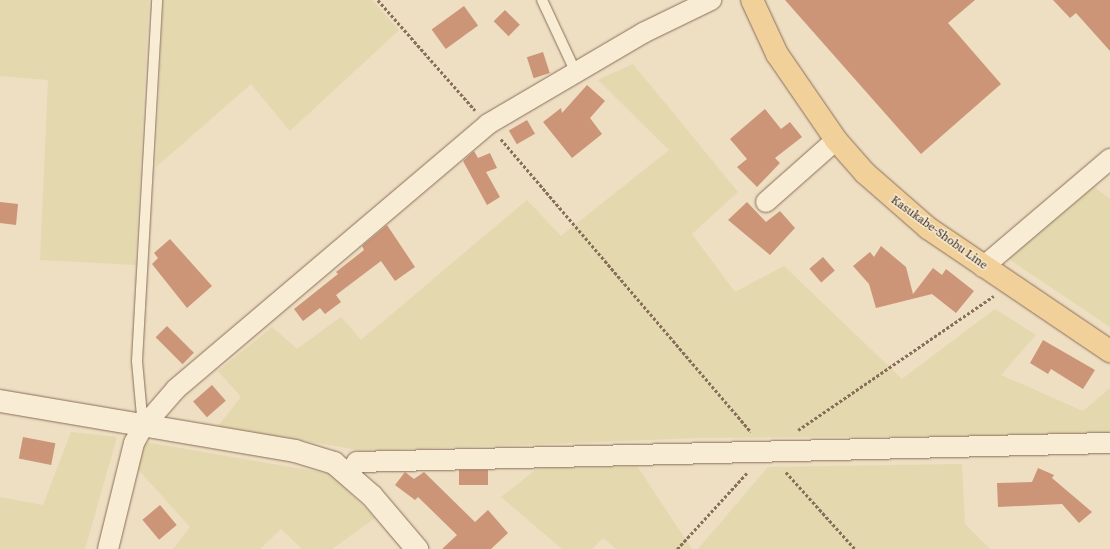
<!DOCTYPE html>
<html>
<head>
<meta charset="utf-8">
<style>
	body { margin:0 }
	#map { position:relative; width:1110px; height:549px; overflow:hidden; background:#eedec2; font-family:"Source Serif 4",serif }
	div>[style] { position:absolute }
	.farmland>* { inset:0; background:#e4d8af }
	.building>* { inset:0; background:#cc9578; transform-origin:0 0 }
	.path>* { height:2.5px; margin-top:-1.25px; transform-origin:0; background:repeating-linear-gradient(90deg,#886f59 0 3px,transparent 0 5px) }
	.roads { filter:drop-shadow(0 0 1px #886f59) drop-shadow(0 0 1px #886f59) }
	.service>* { height:10px; margin:-5px; padding:0 5px; transform-origin:5px; border-radius:5px; background:#f9ecd5 }
	.minor>* { height:20px; margin:-10px; padding:0 10px; transform-origin:10px; border-radius:10px; background:#f9ecd5 }
	.tertiary>* { height:22px; margin:-11px; padding:0 11px; transform-origin:11px; border-radius:11px; background:#f9ecd5 }
	.primary>* { height:22px; margin:-11px; padding:0 11px; transform-origin:11px; border-radius:11px; background:#f1d099 }
	span { translate:-50% -50%; white-space:nowrap; text-align:center; line-height:1.15; -webkit-text-stroke:3px #f5e9d2; paint-order:stroke }
	.street-label { font-size:12px; color:#38281d }
</style>
</head>
<body>
<div id="map">
	<div class="farmland">
		<div style="clip-path:polygon(0 0,149px 0,135px 265px,40px 260px,48px 80px,0 76px)"></div>
		<div style="clip-path:polygon(163px 0,372px 0,399px 30px,290px 131px,251px 84px,156px 167px)"></div>
		<div style="clip-path:polygon(633px 64px,738px 192px,692px 234px,735px 292px,784px 266px,902px 379px,995px 309px,1036px 335px,1001px 375px,1083px 411px,1110px 388px,1110px 435px,699px 438px,364px 451px,218px 426px,241px 397px,218px 371px,272px 327px,297px 349px,341px 317px,361px 340px,527px 200px,561px 236px,669px 150px,598px 80px)"></div>
		<div style="clip-path:polygon(1091px 185px,1110px 199px,1110px 327px,1007px 258px)"></div>
		<div style="clip-path:polygon(71px 432px,117px 437px,85px 549px,0 549px,0 497px,43px 505px)"></div>
		<div style="clip-path:polygon(145px 442px,331px 474px,375px 518px,332px 549px,302px 549px,281px 529px,260px 549px,173px 549px,190px 527px,135px 466px)"></div>
		<div style="clip-path:polygon(962px 464px,965px 524px,990px 549px,698px 549px,768px 467px)"></div>
		<div style="clip-path:polygon(637px 466px,692px 549px,616px 549px,603px 538px,592px 549px,562px 549px,501px 497px,538px 468px)"></div>
	</div>
	<div class="building">
		<div style="clip-path:polygon(785px 0,975px 0,948px 23px,1001px 84px,921px 154px)"></div>
		<div style="clip-path:polygon(1053px 0,1110px 0,1110px 51px,1076px 13px,1070px 18px)"></div>
		<div style="left:464px;top:6px;width:24px;height:40px;rotate:54deg"></div>
		<div style="left:505px;top:10px;width:21px;height:16px;rotate:45deg"></div>
		<div style="left:543px;top:52px;width:22px;height:17px;rotate:72deg"></div>
		<div style="clip-path:polygon(587px 85px,605px 101px,590px 118px,602px 134px,572px 158px,543px 122px,561px 108px,562px 113px)"></div>
		<div style="clip-path:polygon(765px 109px,781px 129px,790px 122px,802px 137px,775px 158px,780px 163px,757px 187px,737px 167px,747px 159px,730px 139px)"></div>
		<div style="left:527px;top:120px;width:16px;height:21px;rotate:60deg"></div>
		<div style="clip-path:polygon(474px 151px,478px 158px,490px 153px,497px 168px,486px 172px,500px 197px,487px 205px,463px 161px)"></div>
		<div style="clip-path:polygon(0 202px,18px 204px,16px 225px,0 223px)"></div>
		<div style="clip-path:polygon(747px 202px,766px 222px,780px 211px,795px 228px,770px 255px,728px 220px)"></div>
		<div style="clip-path:polygon(387px 225px,415px 267px,395px 281px,381px 261px,336px 295px,341px 302px,325px 314px,320px 308px,303px 321px,294px 309px,338px 274px,336px 272px,364px 250px,362px 246px)"></div>
		<div style="clip-path:polygon(170px 239px,212px 286px,187px 308px,152px 264px,158px 258px,154px 253px)"></div>
		<div style="clip-path:polygon(881px 246px,906px 267px,913px 294px,933px 268px,942px 275px,946px 269px,974px 291px,956px 313px,932px 294px,876px 308px,869px 284px,853px 266px,870px 252px,874px 257px)"></div>
		<div style="left:823px;top:257px;width:18px;height:18px;rotate:49deg"></div>
		<div style="left:167px;top:326px;width:38px;height:16px;rotate:45deg"></div>
		<div style="clip-path:polygon(1043px 340px,1095px 370px,1083px 389px,1051px 369px,1048px 374px,1030px 363px)"></div>
		<div style="left:212px;top:385px;width:21px;height:25px;rotate:49deg"></div>
		<div style="left:23px;top:437px;width:33px;height:22px;rotate:11deg"></div>
		<div style="clip-path:polygon(1038px 468px,1054px 475px,1052px 478px,1092px 512px,1079px 523px,1062px 504px,998px 507px,997px 483px,1032px 482px)"></div>
		<div style="left:488px;top:470px;width:15px;height:29px;rotate:90deg"></div>
		<div style="clip-path:polygon(405px 472px,414px 479px,424px 472px,475px 522px,488px 510px,508px 533px,491px 549px,442px 549px,457px 535px,418px 497px,415px 500px,395px 485px)"></div>
		<div style="left:160px;top:505px;width:26px;height:23px;rotate:50deg"></div>
	</div>
	<div class="path">
		<div style="left:378px;top:0;width:147px;rotate:48.6deg"></div>
		<div style="left:501px;top:139px;width:385px;rotate:49.5deg"></div>
		<div style="left:798px;top:430px;width:237px;rotate:-34.4deg"></div>
		<div style="left:786px;top:472px;width:103px;rotate:48.1deg"></div>
		<div style="left:677px;top:549px;width:103px;rotate:-47.4deg"></div>
	</div>
	<div class="roads">
		<div class="service">
			<div style="left:542px;top:0;width:81px;rotate:65deg"></div>
			<div style="left:143px;top:427px;width:66px;rotate:-95.2deg"></div>
			<div style="left:137px;top:361px;width:362px;rotate:-86.8deg"></div>
		</div>
		<div class="minor">
			<div style="left:766px;top:202px;width:94px;rotate:-41.5deg"></div>
			<div style="left:983px;top:267px;width:167px;rotate:-40.4deg"></div>
			<div style="left:350px;top:473px;width:13px;rotate:-58deg"></div>
			<div style="left:357px;top:462px;width:753px;rotate:-1.45deg"></div>
			<div style="left:108px;top:549px;width:109px;rotate:-76.2deg"></div>
			<div style="left:134px;top:443px;width:18px;rotate:-61deg"></div>
			<div style="left:143px;top:427px;width:50px;rotate:-49deg"></div>
			<div style="left:176px;top:389px;width:409px;rotate:-40.3deg"></div>
			<div style="left:488px;top:124px;width:180px;rotate:-30.4deg"></div>
			<div style="left:643px;top:33px;width:76px;rotate:-25.9deg"></div>
		</div>
		<div class="tertiary">
			<div style="left:0;top:401px;width:299px;rotate:9.6deg"></div>
			<div style="left:295px;top:451px;width:41px;rotate:17.1deg"></div>
			<div style="left:334px;top:463px;width:50px;rotate:41deg"></div>
			<div style="left:372px;top:496px;width:70px;rotate:49.7deg"></div>
		</div>
		<div class="primary">
			<div style="left:752px;top:0;width:60px;rotate:65.2deg"></div>
			<div style="left:777px;top:54px;width:104px;rotate:55.5deg"></div>
			<div style="left:836px;top:140px;width:44px;rotate:48.7deg"></div>
			<div style="left:865px;top:173px;width:84px;rotate:41.1deg"></div>
			<div style="left:928px;top:228px;width:220px;rotate:34.1deg"></div>
		</div>
	</div>
	<div class="street-label">
		<span style="left:939px;top:233px;rotate:36deg">Kasukabe-Shobu Line</span>
	</div>
</div>
</body>
</html>
